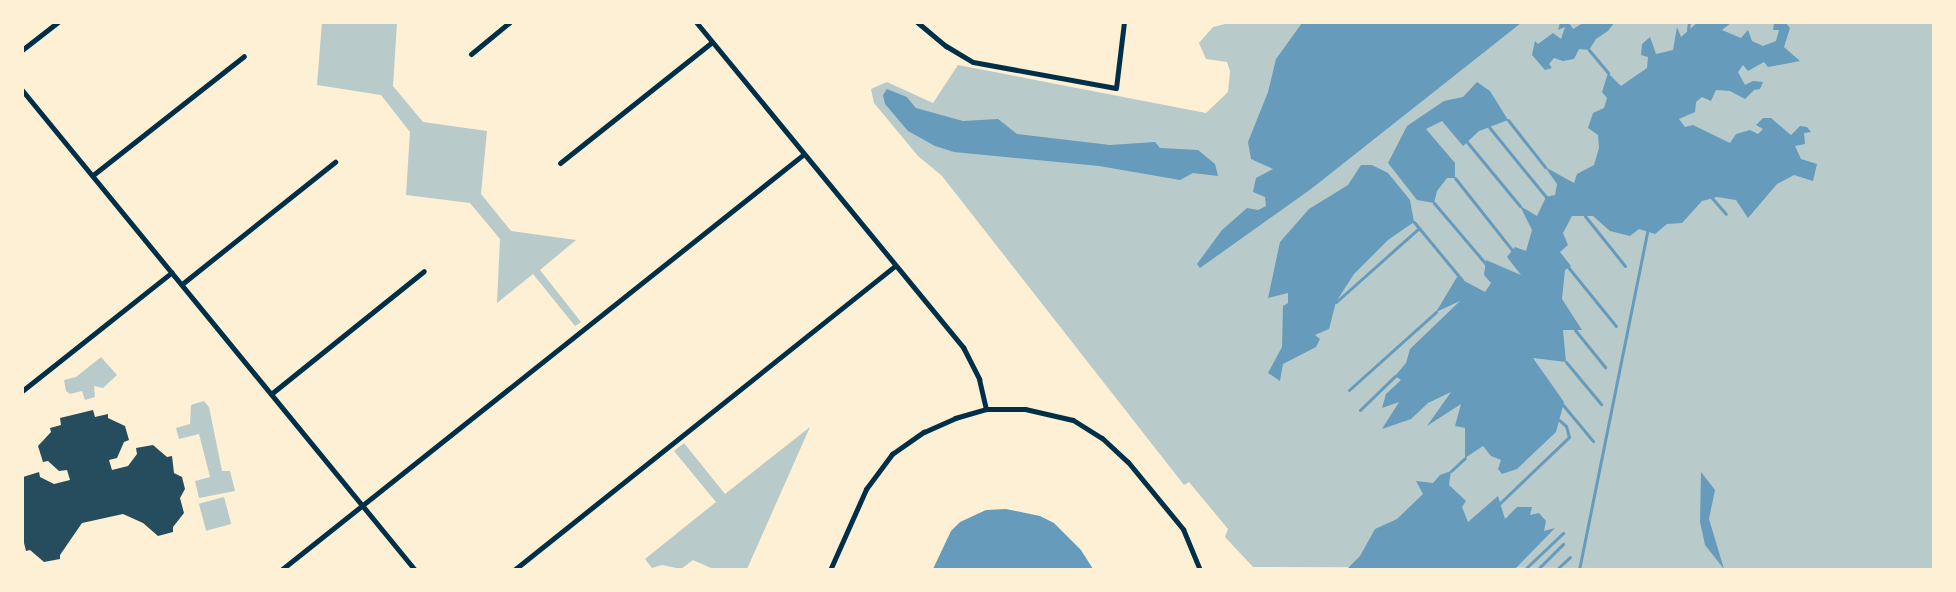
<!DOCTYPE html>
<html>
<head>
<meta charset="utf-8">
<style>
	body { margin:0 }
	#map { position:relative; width:1956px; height:592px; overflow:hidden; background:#fdf0d5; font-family:Signika,sans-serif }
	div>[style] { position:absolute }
	.green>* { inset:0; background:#b9caca; transform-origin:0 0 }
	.water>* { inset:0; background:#669bbc }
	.stream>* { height:3px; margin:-1.5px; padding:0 1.5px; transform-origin:1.5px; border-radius:1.5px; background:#669bbc }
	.building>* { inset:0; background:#264d5e }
	.minor>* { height:5px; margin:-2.5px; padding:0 2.5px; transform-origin:2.5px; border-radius:2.5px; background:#003049 }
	span { translate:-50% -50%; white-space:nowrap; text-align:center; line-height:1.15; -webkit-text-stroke:5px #fdf0d5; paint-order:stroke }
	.frame { position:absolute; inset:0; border:24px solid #fdf0d5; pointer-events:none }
</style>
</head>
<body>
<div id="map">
	<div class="green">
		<div style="clip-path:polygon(322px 22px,397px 23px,393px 86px,423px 122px,487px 131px,481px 194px,511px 231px,576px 240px,540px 270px,581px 322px,575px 326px,533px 274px,497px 303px,500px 239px,470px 203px,406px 195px,410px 132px,381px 95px,317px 85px)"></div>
		<div style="clip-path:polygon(evenodd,1229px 23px,1933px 23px,1933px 569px,1253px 567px,1225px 537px,1228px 529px,1189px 482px,1184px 485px,942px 176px,918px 156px,874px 103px,871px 89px,887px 82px,933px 103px,958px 65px,1206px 113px,1228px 92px,1230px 71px,1227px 62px,1206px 59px,1199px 43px,1213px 27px,1229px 23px,907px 97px,916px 108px,908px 131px,905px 124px,907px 97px)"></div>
		<div style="clip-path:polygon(101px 357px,117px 375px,103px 388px,94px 386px,95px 397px,85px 400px,82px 391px,70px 394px,66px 391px,64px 380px,76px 377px)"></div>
		<div style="clip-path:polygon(204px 401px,209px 407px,222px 471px,230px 471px,235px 491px,199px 498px,195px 481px,210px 477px,199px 434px,179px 439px,176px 428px,190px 424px,191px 405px)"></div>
		<div style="clip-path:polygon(810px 427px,747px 569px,713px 569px,693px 560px,681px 569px,662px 565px,652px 568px,645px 559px,716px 502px,674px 451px,684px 443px,725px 494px)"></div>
		<div style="left:224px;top:497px;width:28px;height:26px;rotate:75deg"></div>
	</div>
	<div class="water">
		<div style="clip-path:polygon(1698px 22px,1731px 23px,1722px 30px,1741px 38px,1748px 30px,1752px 41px,1763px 46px,1776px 41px,1779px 30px,1773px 30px,1774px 23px,1786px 23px,1790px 28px,1784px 47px,1800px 61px,1768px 67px,1764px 62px,1748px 71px,1743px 65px,1738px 72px,1745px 85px,1753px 81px,1763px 82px,1760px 89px,1754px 90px,1745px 99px,1730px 91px,1716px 90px,1711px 101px,1702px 97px,1696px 102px,1695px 112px,1679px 119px,1685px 127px,1693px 125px,1730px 143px,1736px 134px,1750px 130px,1758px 134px,1763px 129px,1756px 125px,1763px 118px,1771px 118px,1791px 135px,1800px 126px,1807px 127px,1811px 132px,1804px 133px,1805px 144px,1795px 146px,1801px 159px,1817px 164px,1813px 181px,1794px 175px,1777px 184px,1748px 218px,1736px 200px,1717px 197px,1702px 201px,1682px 223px,1667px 224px,1655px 234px,1639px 229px,1630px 236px,1610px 231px,1593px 216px,1572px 216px,1563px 233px,1568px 245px,1560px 252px,1571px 266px,1565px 270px,1562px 299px,1582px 330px,1563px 330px,1566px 362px,1533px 358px,1564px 402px,1556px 432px,1517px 469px,1502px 474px,1498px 469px,1501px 460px,1491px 456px,1483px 446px,1465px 458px,1465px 428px,1455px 426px,1461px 404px,1427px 426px,1451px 392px,1428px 403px,1411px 419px,1382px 429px,1399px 402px,1382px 408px,1386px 394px,1401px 380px,1395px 376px,1406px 363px,1410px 349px,1460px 301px,1436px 312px,1457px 277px,1485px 292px,1491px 283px,1484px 275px,1486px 260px,1521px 275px,1507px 257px,1515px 247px,1526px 251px,1532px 230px,1520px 206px,1537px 216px,1546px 197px,1555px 195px,1557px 184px,1545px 167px,1574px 183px,1577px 174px,1594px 165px,1599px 148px,1598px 135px,1588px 128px,1593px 113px,1604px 108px,1607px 98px,1602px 92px,1608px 73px,1621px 86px,1647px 68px,1648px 57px,1641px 55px,1642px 44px,1650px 37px,1656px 54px,1673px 50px,1677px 27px,1681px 37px)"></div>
		<div style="clip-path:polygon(1302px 23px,1521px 23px,1311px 189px,1200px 268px,1197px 264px,1222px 230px,1247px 208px,1258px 210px,1266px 206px,1265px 197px,1253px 192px,1256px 178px,1273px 169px,1251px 159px,1248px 142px,1268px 92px,1276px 59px)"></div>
		<div style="clip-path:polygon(1560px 23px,1569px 23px,1573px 29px,1583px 23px,1614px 23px,1608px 31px,1596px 39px,1589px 50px,1579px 49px,1574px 59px,1563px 61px,1554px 58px,1549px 64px,1552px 68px,1545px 70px,1532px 55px,1535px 41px,1538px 44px,1553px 33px,1561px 39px,1565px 27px,1558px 30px)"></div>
		<div style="clip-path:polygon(1477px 82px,1490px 91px,1508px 120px,1479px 131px,1463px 146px,1442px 121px,1426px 129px,1455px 163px,1455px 178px,1447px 178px,1437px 191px,1434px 203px,1417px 200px,1388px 163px,1407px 126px,1444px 101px,1463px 97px)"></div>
		<div style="clip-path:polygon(887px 89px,907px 97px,916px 108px,963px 121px,998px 119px,1017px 134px,1110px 145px,1155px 142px,1160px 148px,1198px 150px,1215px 164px,1218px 176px,1193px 173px,1180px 180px,1099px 166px,954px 152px,935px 146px,908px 131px,885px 104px,883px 95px)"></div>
		<div style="clip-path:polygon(1361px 165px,1372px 165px,1388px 173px,1410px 200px,1414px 222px,1388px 240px,1354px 274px,1336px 302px,1329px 329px,1315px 335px,1320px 339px,1316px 347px,1283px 364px,1280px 381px,1268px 373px,1282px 347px,1283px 306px,1288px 303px,1288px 293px,1268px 298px,1280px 242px,1309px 209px,1348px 185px)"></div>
		<div style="clip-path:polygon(1451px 471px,1449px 485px,1466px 501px,1462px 507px,1468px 522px,1498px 496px,1505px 519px,1517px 507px,1532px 507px,1530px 515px,1539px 513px,1546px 521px,1544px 531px,1555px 528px,1515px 569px,1347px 569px,1360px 556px,1375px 529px,1397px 519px,1423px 494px,1416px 481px,1433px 483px,1440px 475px)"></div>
		<div style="clip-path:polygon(1701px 472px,1715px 490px,1709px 519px,1724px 569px,1705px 545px,1700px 522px)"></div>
		<div style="clip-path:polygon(1006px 509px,1040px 516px,1054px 523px,1081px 550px,1093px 569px,933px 569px,951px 531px,960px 522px,986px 510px)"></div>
	</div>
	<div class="stream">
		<div style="left:1688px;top:30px;width:8px;rotate:-83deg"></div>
		<div style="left:1589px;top:50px;width:30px;rotate:50deg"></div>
		<div style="left:1508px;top:120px;width:60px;rotate:51.8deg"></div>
		<div style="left:1489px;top:127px;width:90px;rotate:50.8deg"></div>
		<div style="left:1467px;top:142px;width:83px;rotate:50.4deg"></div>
		<div style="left:1455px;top:178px;width:92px;rotate:51.6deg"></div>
		<div style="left:1712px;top:198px;width:21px;rotate:49deg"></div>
		<div style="left:1434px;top:203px;width:80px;rotate:49.6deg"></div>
		<div style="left:1585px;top:216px;width:64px;rotate:51.3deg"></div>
		<div style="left:1414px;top:222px;width:75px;rotate:50.4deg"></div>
		<div style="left:1568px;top:267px;width:76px;rotate:50.9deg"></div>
		<div style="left:1336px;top:302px;width:111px;rotate:-41.7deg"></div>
		<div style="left:1575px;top:330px;width:48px;rotate:51deg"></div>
		<div style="left:1566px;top:362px;width:55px;rotate:50.2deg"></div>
		<div style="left:1349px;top:390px;width:117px;rotate:-41.9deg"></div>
		<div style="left:1563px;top:405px;width:47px;rotate:50.2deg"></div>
		<div style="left:1360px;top:410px;width:49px;rotate:-44.2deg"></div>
		<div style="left:1451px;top:471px;width:19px;rotate:-43deg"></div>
		<div style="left:1500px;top:503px;width:95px;rotate:-43.7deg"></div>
		<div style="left:1569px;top:437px;width:11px;rotate:-105deg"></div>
		<div style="left:1566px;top:426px;width:9px;rotate:-139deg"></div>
		<div style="left:1524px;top:570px;width:54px;rotate:-43.5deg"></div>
		<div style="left:1537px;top:570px;width:37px;rotate:-45deg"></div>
		<div style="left:1556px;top:570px;width:19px;rotate:-43deg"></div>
		<div style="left:1579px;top:570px;width:345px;rotate:-78.6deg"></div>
	</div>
	<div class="building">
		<div style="clip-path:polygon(93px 410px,95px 417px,108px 414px,108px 418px,125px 426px,129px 440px,124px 442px,117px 458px,109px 460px,112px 470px,128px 466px,137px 454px,136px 448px,153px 445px,167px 457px,172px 456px,174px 473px,182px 477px,185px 489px,180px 498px,184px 513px,173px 527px,173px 532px,158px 536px,143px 523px,123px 514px,82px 523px,60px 555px,60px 559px,44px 562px,30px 550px,26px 551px,22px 535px,23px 477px,39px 472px,40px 477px,54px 484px,70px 480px,67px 470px,59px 471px,48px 461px,43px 462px,38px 446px,51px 432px,50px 428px,61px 425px,60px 418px)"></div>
	</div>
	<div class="minor">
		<div style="left:696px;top:22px;width:421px;rotate:50.6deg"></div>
		<div style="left:963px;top:347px;width:36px;rotate:63deg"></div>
		<div style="left:979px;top:379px;width:31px;rotate:77deg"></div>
		<div style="left:917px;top:22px;width:38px;rotate:40deg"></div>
		<div style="left:946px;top:46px;width:31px;rotate:31deg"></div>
		<div style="left:973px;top:62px;width:145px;rotate:10.3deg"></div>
		<div style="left:1116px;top:88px;width:66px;rotate:-83.1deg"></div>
		<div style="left:22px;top:50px;width:46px;rotate:-37.9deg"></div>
		<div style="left:471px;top:54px;width:50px;rotate:-39.4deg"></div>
		<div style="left:22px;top:90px;width:620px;rotate:50.69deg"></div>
		<div style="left:560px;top:163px;width:194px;rotate:-38.5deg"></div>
		<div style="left:93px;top:175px;width:192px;rotate:-38.2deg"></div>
		<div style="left:182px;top:284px;width:196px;rotate:-38.6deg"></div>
		<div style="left:22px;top:391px;width:191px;rotate:-38.4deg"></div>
		<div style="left:271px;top:394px;width:196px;rotate:-38.8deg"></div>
		<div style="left:281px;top:570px;width:668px;rotate:-38.5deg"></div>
		<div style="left:514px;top:570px;width:487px;rotate:-38.6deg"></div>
		<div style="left:830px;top:570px;width:89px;rotate:-66deg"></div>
		<div style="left:866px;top:489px;width:44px;rotate:-53.4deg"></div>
		<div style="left:892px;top:454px;width:39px;rotate:-35deg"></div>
		<div style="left:924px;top:432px;width:34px;rotate:-24deg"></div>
		<div style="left:955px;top:418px;width:32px;rotate:-16deg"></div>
		<div style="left:986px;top:409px;width:39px"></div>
		<div style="left:1025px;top:409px;width:49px;rotate:12.9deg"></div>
		<div style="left:1073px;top:420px;width:34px;rotate:32deg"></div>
		<div style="left:1102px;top:438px;width:35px;rotate:43deg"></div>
		<div style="left:1128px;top:462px;width:87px;rotate:50.6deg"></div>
		<div style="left:1183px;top:529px;width:44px;rotate:67.5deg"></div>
	</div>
	<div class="frame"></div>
</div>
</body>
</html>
